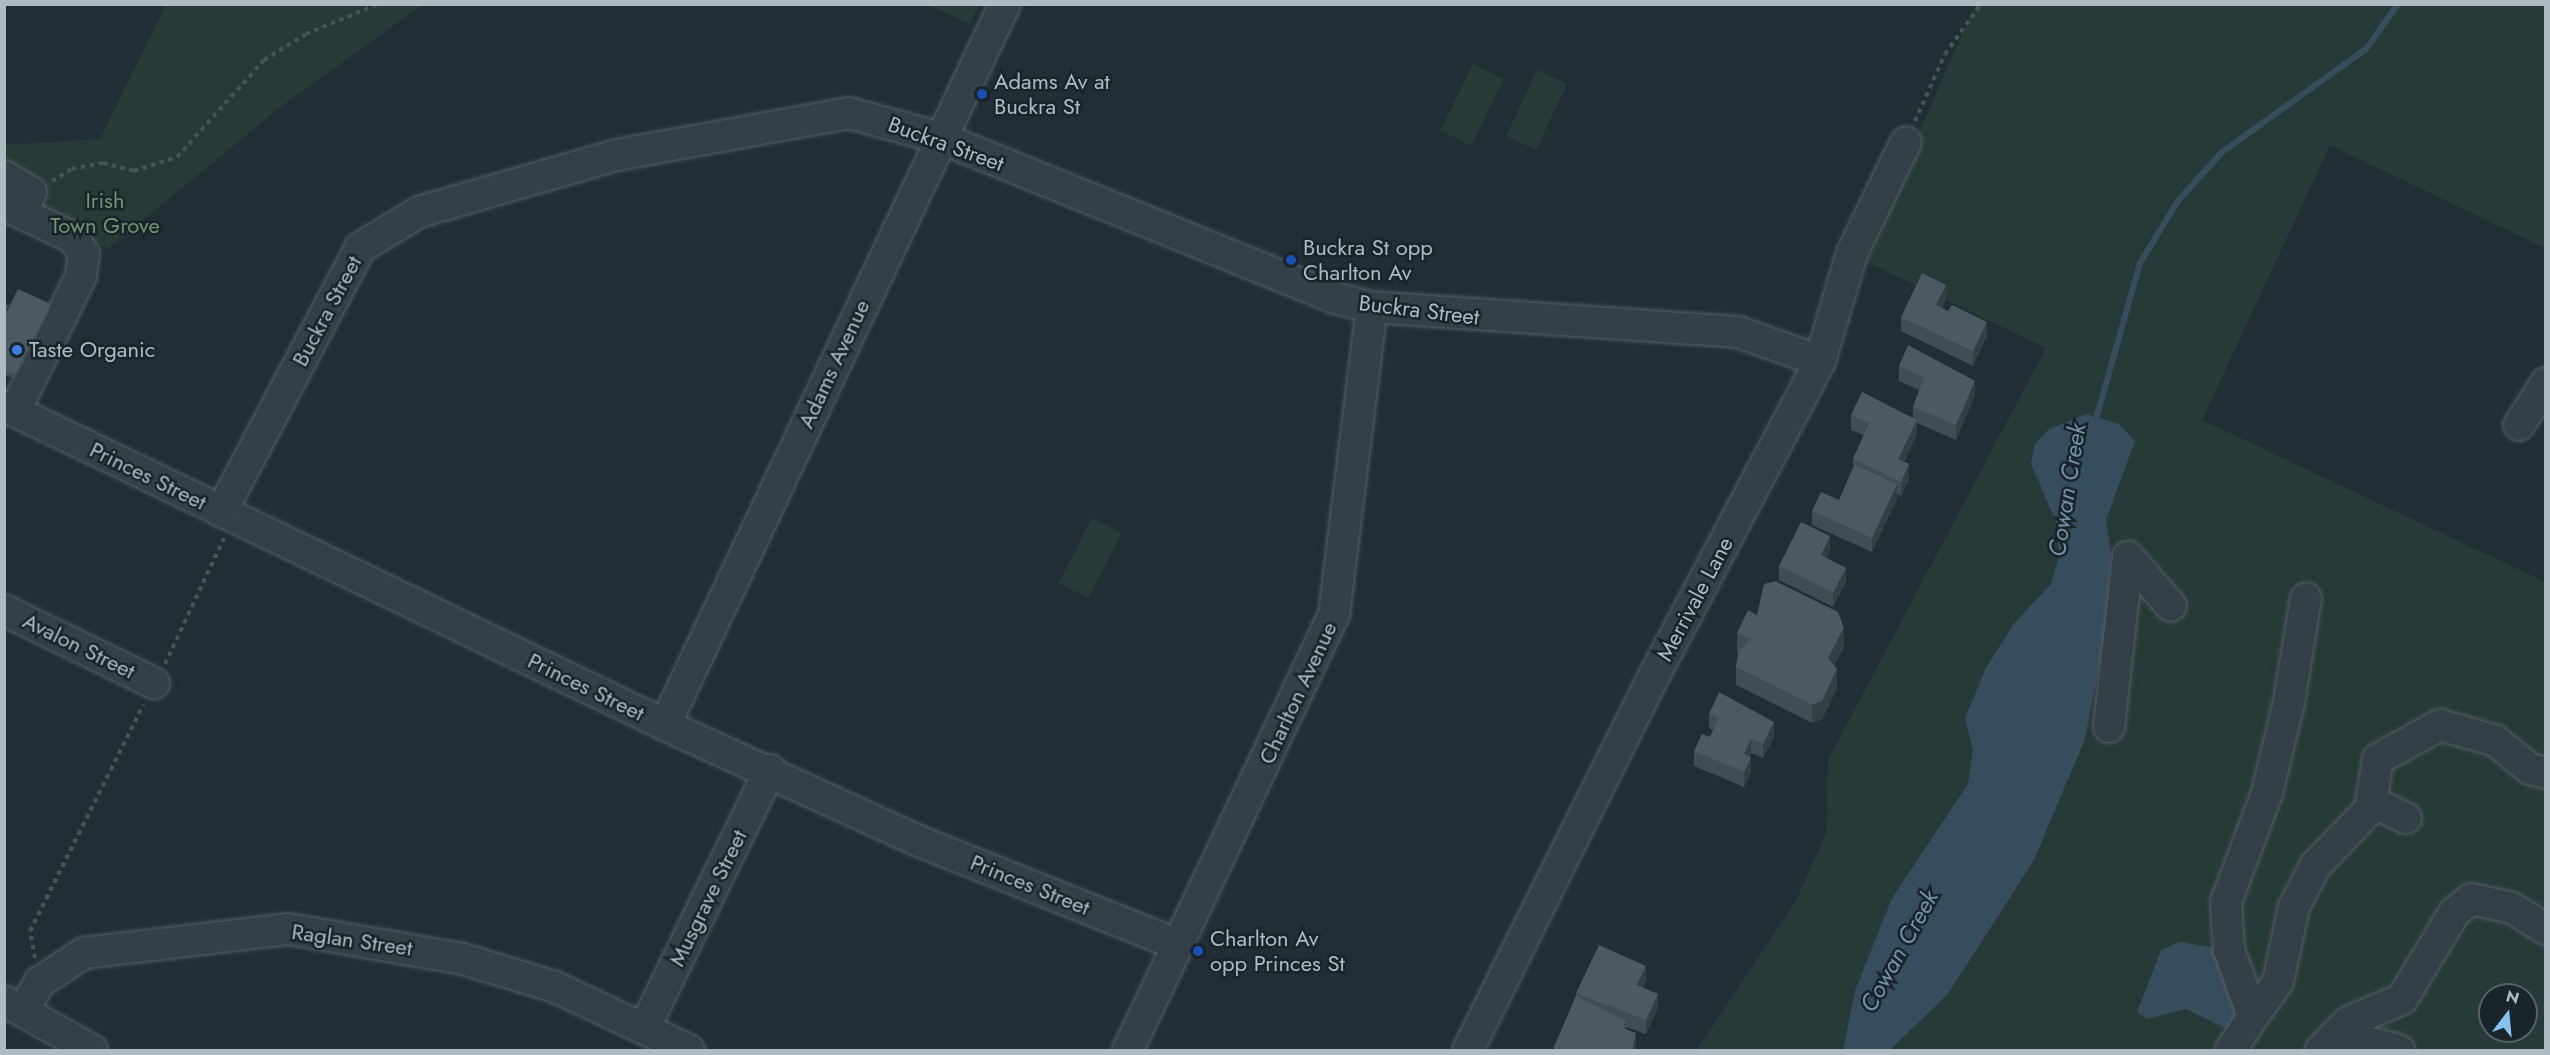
<!DOCTYPE html>
<html>
<head>
<meta charset="utf-8">
<style>
	body { margin:0 }
	#map { position:relative; width:2550px; height:1055px; overflow:hidden; background:#222e36; font-family:Jost,sans-serif }
	div>[style] { position:absolute }
	.green>* { inset:0; background:#263b38; transform-origin:0 0 }
	.water>* { inset:0; background:#364d5d }
	.stream>* { height:6px; margin:-3px; padding:0 3px; transform-origin:3px; border-radius:3px; background:#364d5d }
	.path>* { height:4px; margin-top:-2px; transform-origin:0; background:repeating-linear-gradient(90deg,#435655 0 4.5px,transparent 0 9px) }
	.roads { filter:drop-shadow(0 0 2px #525d64) drop-shadow(0 0 2px #525d64) }
	.minor>* { height:30px; margin:-15px; padding:0 15px; transform-origin:15px; border-radius:15px; background:#353f47 }
	.wall>* { inset:0; background:#404d54 }
	.shaded-wall>* { inset:0; background:#343e45; transform-origin:0 0 }
	.building>* { inset:0; background:#4a5962 }
	.dots>* { width:16px; height:16px; translate:-50% -50%; box-sizing:border-box; border:3px solid #1a242b; border-radius:50% }
	span { translate:-50% -50%; white-space:nowrap; text-align:center; line-height:1.15; -webkit-text-stroke:5px #1a242b; paint-order:stroke }
	.poi-label { font-size:22px; color:#afbbc3 }
	.left { translate:0 -50%; text-align:left }
	.street-label { font-size:22px; color:#afbbc3 }
	.park-label { font-size:22px; color:#709771 }
	.water-label { font-size:24px; color:#7191a6; font-style:italic }
	.frame { position:absolute; inset:0; border:6px solid #afbbc3; pointer-events:none }
	.north { position:absolute; left:2478px; top:983px; width:60px; height:60px; box-sizing:border-box; background:#1a242b; border:2px solid #566068; border-radius:50%; rotate:16deg; font-size:16px; font-weight:700; line-height:24px; text-align:center; color:#afbbc3 }
	.north::after { content:''; display:block; margin:auto; width:21px; height:27px; background:#87c3f1; clip-path:polygon(50% 0,100% 100%,50% 72%,0 100%) }
</style>
</head>
<body>
<div id="map">
	<div class="green">
		<div style="clip-path:polygon(166px 5px,422px 5px,279px 108px,108px 249px,5px 199px,4px 145px,100px 139px)"></div>
		<div style="clip-path:polygon(928px 5px,979px 5px,970px 24px)"></div>
		<div style="clip-path:polygon(evenodd,1975px 5px,2545px 5px,2545px 248px,2330px 145px,2202px 420px,2545px 582px,2545px 1050px,1697px 1050px,1796px 901px,1826px 833px,1828px 760px,2046px 348px,1863px 260px,1975px 5px,2490px 995px,2526px 995px,2526px 1031px,2490px 1031px,2490px 995px)"></div>
		<div style="left:1473px;top:64px;width:34px;height:74px;rotate:26deg"></div>
		<div style="left:1537px;top:70px;width:33px;height:73px;rotate:25deg"></div>
		<div style="left:1092px;top:518px;width:33px;height:73px;rotate:27deg"></div>
	</div>
	<div class="water">
		<div style="clip-path:polygon(2086px 414px,2119px 424px,2135px 441px,2106px 520px,2111px 554px,2106px 629px,2085px 739px,2034px 860px,1948px 994px,1890px 1050px,1843px 1050px,1855px 991px,1892px 898px,1968px 784px,1973px 750px,1965px 718px,1986px 668px,2013px 625px,2051px 584px,2059px 557px,2057px 524px,2031px 464px,2035px 444px,2049px 429px)"></div>
		<div style="clip-path:polygon(2180px 942px,2217px 948px,2242px 1003px,2229px 1030px,2186px 1009px,2147px 1019px,2137px 1012px,2161px 950px)"></div>
	</div>
	<div class="stream">
		<div style="left:2095px;top:423px;width:166px;rotate:-74.3deg"></div>
		<div style="left:2140px;top:263px;width:73px;rotate:-58.5deg"></div>
		<div style="left:2178px;top:201px;width:66px;rotate:-48.1deg"></div>
		<div style="left:2222px;top:152px;width:177px;rotate:-35.6deg"></div>
		<div style="left:2366px;top:49px;width:55px;rotate:-54.6deg"></div>
	</div>
	<div class="path">
		<div style="left:1915px;top:121px;width:73px;rotate:-65.9deg"></div>
		<div style="left:1945px;top:54px;width:62px;rotate:-54.2deg"></div>
		<div style="left:52px;top:181px;width:23px;rotate:-31deg"></div>
		<div style="left:72px;top:169px;width:32px;rotate:-11deg"></div>
		<div style="left:103px;top:163px;width:32px;rotate:14deg"></div>
		<div style="left:134px;top:171px;width:45px;rotate:-18deg"></div>
		<div style="left:177px;top:157px;width:130px;rotate:-48.1deg"></div>
		<div style="left:264px;top:60px;width:49px;rotate:-31.8deg"></div>
		<div style="left:306px;top:34px;width:78px;rotate:-22.6deg"></div>
		<div style="left:165px;top:664px;width:139px;rotate:-64.9deg"></div>
		<div style="left:35px;top:958px;width:27px;rotate:-100deg"></div>
		<div style="left:30px;top:931px;width:253px;rotate:-63.4deg"></div>
	</div>
	<div class="roads">
		<div class="minor">
			<div style="left:4px;top:176px;width:31px;rotate:31deg"></div>
			<div style="left:31px;top:192px;width:23px;rotate:113deg"></div>
			<div style="left:4px;top:205px;width:75px;rotate:25.2deg"></div>
			<div style="left:72px;top:237px;width:21px;rotate:55deg"></div>
			<div style="left:84px;top:254px;width:22px;rotate:98deg"></div>
			<div style="left:81px;top:276px;width:150px;rotate:116.1deg"></div>
			<div style="left:4px;top:406px;width:734px;rotate:25.76deg"></div>
			<div style="left:665px;top:725px;width:276px;rotate:24.6deg"></div>
			<div style="left:916px;top:840px;width:282px;rotate:21.8deg"></div>
			<div style="left:2519px;top:425px;width:50px;rotate:-57.3deg"></div>
			<div style="left:221px;top:512px;width:298px;rotate:-62.2deg"></div>
			<div style="left:360px;top:248px;width:69px;rotate:-31.4deg"></div>
			<div style="left:419px;top:212px;width:205px;rotate:-16.1deg"></div>
			<div style="left:616px;top:155px;width:237px;rotate:-10.2deg"></div>
			<div style="left:849px;top:113px;width:95px;rotate:15.2deg"></div>
			<div style="left:941px;top:138px;width:425px;rotate:22.1deg"></div>
			<div style="left:1335px;top:298px;width:38px;rotate:14deg"></div>
			<div style="left:1372px;top:307px;width:367px;rotate:3.9deg"></div>
			<div style="left:1738px;top:332px;width:87px;rotate:19.5deg"></div>
			<div style="left:4px;top:610px;width:167px;rotate:26deg"></div>
			<div style="left:665px;top:725px;width:797px;rotate:-64.75deg"></div>
			<div style="left:2109px;top:727px;width:171px;rotate:-83.6deg"></div>
			<div style="left:2128px;top:557px;width:65px;rotate:48.7deg"></div>
			<div style="left:2370px;top:809px;width:51px;rotate:-80.9deg"></div>
			<div style="left:2378px;top:759px;width:71px;rotate:-28.7deg"></div>
			<div style="left:2440px;top:725px;width:58px;rotate:15.9deg"></div>
			<div style="left:2496px;top:741px;width:44px;rotate:39.5deg"></div>
			<div style="left:2530px;top:769px;width:16px;rotate:14deg"></div>
			<div style="left:4px;top:1001px;width:101px;rotate:29.1deg"></div>
			<div style="left:23px;top:1011px;width:34px;rotate:-60deg"></div>
			<div style="left:40px;top:982px;width:53px;rotate:-33.4deg"></div>
			<div style="left:84px;top:953px;width:205px;rotate:-6.7deg"></div>
			<div style="left:288px;top:929px;width:178px;rotate:9.7deg"></div>
			<div style="left:463px;top:959px;width:96px;rotate:16.9deg"></div>
			<div style="left:555px;top:987px;width:148px;rotate:25.2deg"></div>
			<div style="left:2253px;top:1016px;width:42px;rotate:-53.7deg"></div>
			<div style="left:2278px;top:982px;width:77px;rotate:-78deg"></div>
			<div style="left:2294px;top:907px;width:46px;rotate:-62.9deg"></div>
			<div style="left:2315px;top:866px;width:79px;rotate:-46deg"></div>
			<div style="left:2370px;top:809px;width:10px;rotate:-24deg"></div>
			<div style="left:2379px;top:805px;width:30px;rotate:26deg"></div>
			<div style="left:645px;top:1027px;width:286px;rotate:-64.1deg"></div>
			<div style="left:2336px;top:1034px;width:65px;rotate:14.3deg"></div>
			<div style="left:1128px;top:1050px;width:481px;rotate:-64.7deg"></div>
			<div style="left:1334px;top:615px;width:310px;rotate:-83deg"></div>
			<div style="left:1468px;top:1050px;width:418px;rotate:-63.6deg"></div>
			<div style="left:1654px;top:676px;width:356px;rotate:-62.2deg"></div>
			<div style="left:1820px;top:361px;width:113px;rotate:-73.5deg"></div>
			<div style="left:1852px;top:253px;width:123px;rotate:-64.1deg"></div>
			<div style="left:2231px;top:1050px;width:40px;rotate:-57.1deg"></div>
			<div style="left:2253px;top:1016px;width:70px;rotate:-110deg"></div>
			<div style="left:2229px;top:950px;width:48px;rotate:-93.6deg"></div>
			<div style="left:2226px;top:902px;width:116px;rotate:-69.4deg"></div>
			<div style="left:2267px;top:793px;width:94px;rotate:-76.4deg"></div>
			<div style="left:2289px;top:702px;width:105px;rotate:-80.7deg"></div>
			<div style="left:2321px;top:1050px;width:39px;rotate:-46deg"></div>
			<div style="left:2348px;top:1022px;width:59px;rotate:-23.1deg"></div>
			<div style="left:2402px;top:999px;width:100px;rotate:-58.8deg"></div>
			<div style="left:2454px;top:913px;width:22px;rotate:-39deg"></div>
			<div style="left:2471px;top:899px;width:42px;rotate:12.4deg"></div>
			<div style="left:2512px;top:908px;width:40px;rotate:32deg"></div>
		</div>
	</div>
	<div class="wall">
		<div style="clip-path:polygon(1946px 299px,1942px 308px,1987px 336px,1973px 366px,1901px 331px,1901px 317px)"></div>
		<div style="clip-path:polygon(4px 305px,8px 311px,51px 308px,15px 379px,4px 375px)"></div>
		<div style="clip-path:polygon(1899px 366px,1975px 395px,1956px 440px,1917px 423px,1917px 434px,1904px 462px,1909px 479px,1901px 496px,1897px 494px,1897px 499px,1872px 552px,1812px 525px,1812px 511px,1839px 500px,1853px 467px,1853px 459px,1864px 435px,1851px 430px,1851px 415px,1913px 417px,1913px 407px,1919px 390px,1899px 381px)"></div>
		<div style="clip-path:polygon(1830px 550px,1826px 558px,1846px 582px,1833px 607px,1779px 580px,1779px 566px)"></div>
		<div style="clip-path:polygon(1737px 633px,1844px 647px,1834px 666px,1837px 688px,1822px 719px,1812px 723px,1736px 685px,1736px 667px,1739px 653px,1737px 652px)"></div>
		<div style="clip-path:polygon(1709px 714px,1774px 737px,1763px 758px,1751px 753px,1749px 756px,1751px 772px,1744px 787px,1694px 766px,1694px 751px,1710px 737px,1713px 730px,1709px 728px)"></div>
		<div style="clip-path:polygon(1646px 980px,1643px 987px,1658px 1008px,1646px 1034px,1626px 1027px,1626px 1029px,1636px 1047px,1635px 1050px,1553px 1050px,1576px 996px,1576px 993px)"></div>
	</div>
	<div class="shaded-wall">
		<div style="clip-path:polygon(1946px 285px,1946px 299px,1936px 319px,1936px 305px)"></div>
		<div style="left:51px;top:304px;width:4px;height:80px;rotate:90deg"></div>
		<div style="clip-path:polygon(1987px 322px,1987px 336px,1973px 366px,1973px 351px)"></div>
		<div style="clip-path:polygon(1975px 381px,1975px 395px,1956px 440px,1956px 425px)"></div>
		<div style="clip-path:polygon(1917px 420px,1917px 434px,1898px 474px,1898px 459px)"></div>
		<div style="clip-path:polygon(1909px 464px,1909px 479px,1901px 496px,1901px 482px)"></div>
		<div style="clip-path:polygon(1897px 484px,1897px 499px,1872px 552px,1872px 538px)"></div>
		<div style="clip-path:polygon(1830px 536px,1830px 550px,1821px 569px,1821px 555px)"></div>
		<div style="clip-path:polygon(1846px 568px,1846px 582px,1833px 607px,1833px 593px)"></div>
		<div style="clip-path:polygon(1844px 628px,1844px 647px,1828px 677px,1828px 658px)"></div>
		<div style="clip-path:polygon(1837px 669px,1837px 688px,1822px 719px,1812px 723px,1812px 705px)"></div>
		<div style="clip-path:polygon(1774px 722px,1774px 737px,1763px 758px,1763px 744px)"></div>
		<div style="clip-path:polygon(1751px 739px,1751px 753px,1744px 768px,1744px 754px)"></div>
		<div style="clip-path:polygon(1751px 757px,1751px 772px,1744px 787px,1744px 772px)"></div>
		<div style="clip-path:polygon(1646px 966px,1646px 980px,1637px 999px,1637px 985px)"></div>
		<div style="clip-path:polygon(1658px 994px,1658px 1008px,1646px 1034px,1646px 1020px)"></div>
		<div style="clip-path:polygon(1636px 1033px,1636px 1047px,1635px 1050px,1632px 1050px)"></div>
	</div>
	<div class="building">
		<div style="clip-path:polygon(1922px 273px,1946px 285px,1936px 305px,1948px 311px,1952px 305px,1987px 322px,1973px 351px,1901px 317px)"></div>
		<div style="clip-path:polygon(18px 289px,51px 304px,15px 375px,4px 370px,4px 317px)"></div>
		<div style="clip-path:polygon(4px 305px,8px 306px,4px 313px)"></div>
		<div style="clip-path:polygon(1908px 345px,1975px 381px,1956px 425px,1913px 407px,1924px 378px,1899px 366px)"></div>
		<div style="clip-path:polygon(1862px 392px,1917px 420px,1898px 459px,1909px 464px,1901px 482px,1853px 459px,1869px 423px,1851px 415px)"></div>
		<div style="clip-path:polygon(1855px 465px,1897px 484px,1872px 538px,1812px 511px,1821px 492px,1839px 500px)"></div>
		<div style="clip-path:polygon(1801px 522px,1830px 536px,1821px 555px,1846px 568px,1833px 593px,1779px 566px)"></div>
		<div style="clip-path:polygon(1775px 581px,1838px 612px,1844px 628px,1828px 658px,1837px 669px,1822px 701px,1812px 705px,1736px 667px,1738px 653px,1750px 639px,1737px 633px,1748px 610px,1757px 615px,1764px 584px)"></div>
		<div style="clip-path:polygon(1719px 692px,1774px 722px,1763px 744px,1751px 739px,1744px 754px,1751px 757px,1744px 772px,1694px 751px,1702px 734px,1710px 737px,1719px 718px,1709px 714px)"></div>
		<div style="clip-path:polygon(1599px 945px,1646px 966px,1637px 985px,1658px 994px,1646px 1020px,1576px 993px)"></div>
		<div style="clip-path:polygon(1576px 996px,1626px 1021px,1623px 1028px,1636px 1033px,1632px 1050px,1556px 1050px,1553px 1049px)"></div>
	</div>
	<div class="dots">
		<div style="left:982px;top:94px;background:#1a4fb4"></div>
		<div style="left:1291px;top:260px;background:#1a4fb4"></div>
		<div style="left:17px;top:350px;background:#3f7fe0"></div>
		<div style="left:1198px;top:951px;background:#1a4fb4"></div>
	</div>
	<div class="poi-label">
		<span class="left" style="left:994px;top:94px">Adams Av at<br>Buckra St</span>
		<span class="left" style="left:1303px;top:260px">Buckra St opp<br>Charlton Av</span>
		<span class="left" style="left:29px;top:350px">Taste Organic</span>
		<span class="left" style="left:1210px;top:951px">Charlton Av<br>opp Princes St</span>
	</div>
	<div class="street-label">
		<span style="left:946px;top:144px;rotate:20deg">Buckra Street</span>
		<span style="left:1419px;top:310px;rotate:7deg">Buckra Street</span>
		<span style="left:327px;top:311px;rotate:-62deg">Buckra Street</span>
		<span style="left:834px;top:364px;rotate:-65deg">Adams Avenue</span>
		<span style="left:148px;top:476px;rotate:26deg">Princes Street</span>
		<span style="left:1695px;top:599px;rotate:-62deg">Merrivale Lane</span>
		<span style="left:79px;top:646px;rotate:26deg">Avalon Street</span>
		<span style="left:586px;top:687px;rotate:26deg">Princes Street</span>
		<span style="left:1298px;top:693px;rotate:-65deg">Charlton Avenue</span>
		<span style="left:1030px;top:885px;rotate:22deg">Princes Street</span>
		<span style="left:708px;top:898px;rotate:-64deg">Musgrave Street</span>
		<span style="left:352px;top:940px;rotate:8deg">Raglan Street</span>
	</div>
	<div class="park-label">
		<span style="left:105px;top:213px">Irish<br>Town Grove</span>
	</div>
	<div class="water-label">
		<span style="left:2067px;top:490px;rotate:-81deg">Cowan Creek</span>
		<span style="left:1899px;top:951px;rotate:-61deg">Cowan Creek</span>
	</div>
	<div class="frame"></div>
	<div class="north">N</div>
</div>
</body>
</html>
